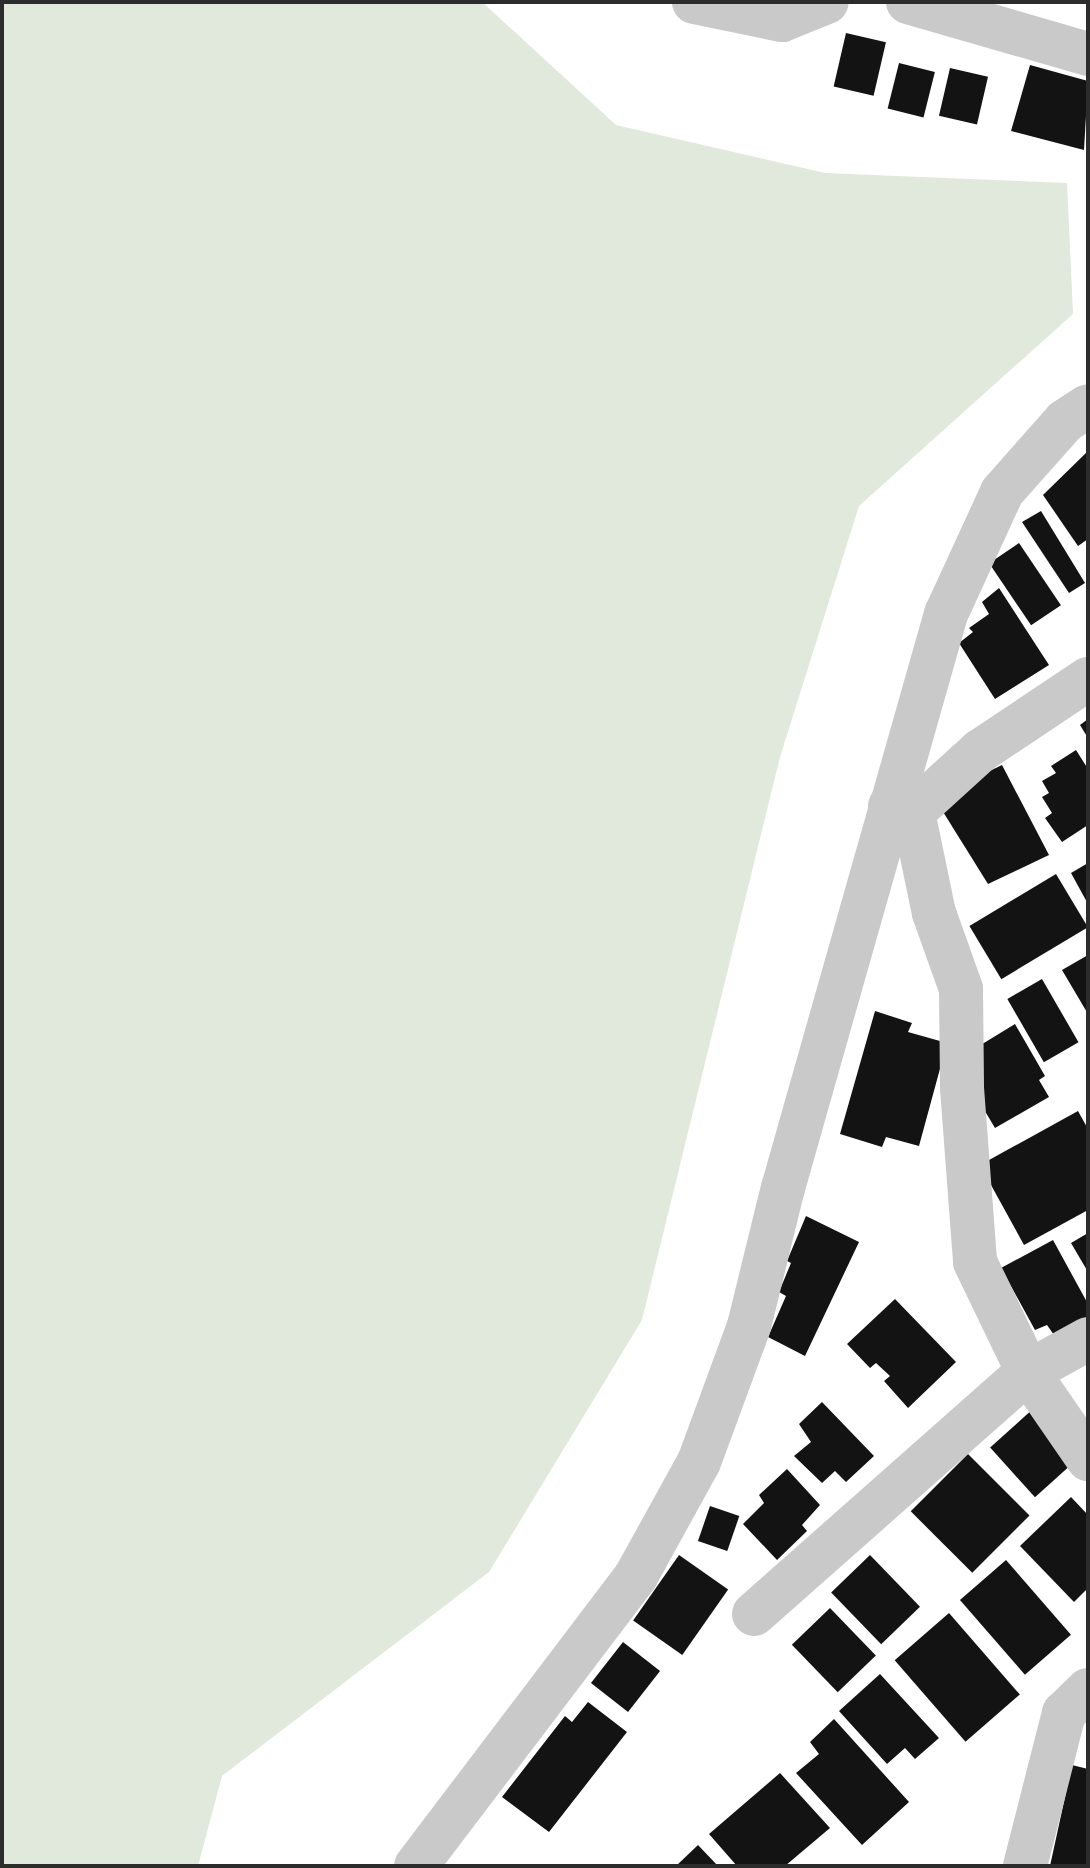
<!DOCTYPE html>
<html>
<head>
<meta charset="utf-8">
<style>
	body { margin:0 }
	#map { position:relative; width:1090px; height:1868px; overflow:hidden; background:#fff; font-family:Jost,sans-serif }
	div>[style] { position:absolute }
	.green>* { inset:0; background:#e0e9db }
	.building>* { inset:0; background:#131313; transform-origin:0 0 }
	.minor>* { height:44px; margin:-22px; padding:0 22px; transform-origin:22px; border-radius:22px; background:#c9c9c9 }
	span { translate:-50% -50%; white-space:nowrap; text-align:center; line-height:1.15; -webkit-text-stroke:8px #fff; paint-order:stroke }
	.frame { position:absolute; inset:0; border:4px solid #2c2c2c; pointer-events:none }
</style>
</head>
<body>
<div id="map">
	<div class="green">
		<div style="clip-path:polygon(2px 2px,482px 2px,616px 125px,825px 173px,1067px 183px,1073px 314px,859px 506px,780px 757px,642px 1320px,489px 1572px,222px 1776px,198px 1866px,2px 1866px)"></div>
	</div>
	<div class="building">
		<div style="left:846px;top:33px;width:41px;height:55px;rotate:13deg"></div>
		<div style="left:899px;top:63px;width:37px;height:47px;rotate:14deg"></div>
		<div style="clip-path:polygon(1030px 65px,1088px 81px,1084px 150px,1011px 131px)"></div>
		<div style="left:950px;top:68px;width:39px;height:49px;rotate:13deg"></div>
		<div style="clip-path:polygon(1088px 451px,1088px 539px,1078px 546px,1043px 495px)"></div>
		<div style="clip-path:polygon(1041px 511px,1085px 583px,1069px 593px,1022px 522px)"></div>
		<div style="left:1019px;top:543px;width:75px;height:36px;rotate:56deg"></div>
		<div style="clip-path:polygon(999px 588px,1049px 665px,995px 699px,959px 643px,973px 632px,969px 628px,989px 614px,982px 602px)"></div>
		<div style="clip-path:polygon(1088px 719px,1088px 738px,1080px 725px)"></div>
		<div style="clip-path:polygon(1076px 750px,1088px 769px,1088px 825px,1062px 842px,1045px 818px,1052px 813px,1042px 797px,1049px 793px,1042px 781px,1056px 773px,1051px 766px)"></div>
		<div style="clip-path:polygon(1002px 765px,1049px 855px,988px 884px,940px 807px,948px 791px)"></div>
		<div style="clip-path:polygon(1088px 863px,1088px 904px,1071px 873px)"></div>
		<div style="left:1056px;top:874px;width:62px;height:101px;rotate:59deg"></div>
		<div style="clip-path:polygon(1088px 955px,1088px 1014px,1062px 970px)"></div>
		<div style="left:1042px;top:979px;width:73px;height:40px;rotate:60deg"></div>
		<div style="clip-path:polygon(875px 1011px,912px 1023px,908px 1032px,947px 1043px,919px 1146px,886px 1137px,882px 1147px,840px 1134px)"></div>
		<div style="clip-path:polygon(1015px 1024px,1045px 1076px,1039px 1080px,1049px 1097px,995px 1128px,970px 1086px,979px 1046px)"></div>
		<div style="clip-path:polygon(1078px 1111px,1088px 1129px,1088px 1210px,1024px 1245px,980px 1165px)"></div>
		<div style="clip-path:polygon(806px 1216px,859px 1242px,805px 1356px,768px 1337px,786px 1296px,779px 1292px,791px 1263px,787px 1261px)"></div>
		<div style="clip-path:polygon(1088px 1233px,1088px 1272px,1071px 1243px)"></div>
		<div style="clip-path:polygon(1053px 1240px,1088px 1304px,1088px 1317px,1054px 1335px,1047px 1325px,1035px 1330px,1001px 1268px)"></div>
		<div style="clip-path:polygon(895px 1299px,956px 1362px,908px 1408px,884px 1381px,890px 1376px,876px 1363px,870px 1368px,847px 1344px)"></div>
		<div style="clip-path:polygon(822px 1402px,874px 1456px,846px 1482px,835px 1471px,822px 1483px,794px 1456px,811px 1442px,799px 1424px)"></div>
		<div style="left:1034px;top:1408px;width:67px;height:59px;rotate:48deg"></div>
		<div style="left:968px;top:1454px;width:87px;height:81px;rotate:45deg"></div>
		<div style="clip-path:polygon(787px 1469px,820px 1505px,802px 1525px,807px 1531px,777px 1560px,743px 1524px,764px 1503px,759px 1495px)"></div>
		<div style="clip-path:polygon(1071px 1497px,1088px 1515px,1088px 1588px,1074px 1602px,1020px 1546px)"></div>
		<div style="left:710px;top:1506px;width:31px;height:37px;rotate:19deg"></div>
		<div style="left:679px;top:1555px;width:60px;height:80px;rotate:35deg"></div>
		<div style="left:870px;top:1555px;width:72px;height:54px;rotate:46deg"></div>
		<div style="left:1006px;top:1560px;width:99px;height:61px;rotate:49deg"></div>
		<div style="left:830px;top:1608px;width:66px;height:53px;rotate:46deg"></div>
		<div style="left:949px;top:1613px;width:108px;height:72px;rotate:49deg"></div>
		<div style="left:623px;top:1642px;width:47px;height:52px;rotate:38deg"></div>
		<div style="clip-path:polygon(880px 1674px,939px 1738px,915px 1759px,905px 1748px,887px 1764px,839px 1711px)"></div>
		<div style="clip-path:polygon(588px 1702px,627px 1732px,549px 1832px,502px 1797px,565px 1716px,572px 1722px)"></div>
		<div style="clip-path:polygon(834px 1719px,909px 1802px,862px 1845px,796px 1773px,819px 1754px,810px 1742px)"></div>
		<div style="clip-path:polygon(1072px 1765px,1088px 1769px,1088px 1866px,1050px 1866px)"></div>
		<div style="clip-path:polygon(780px 1773px,830px 1828px,785px 1866px,737px 1866px,709px 1834px)"></div>
		<div style="clip-path:polygon(698px 1845px,718px 1866px,676px 1866px)"></div>
	</div>
	<div class="minor">
		<div style="left:694px;top:2px;width:90px;rotate:11.6deg"></div>
		<div style="left:782px;top:20px;width:48px;rotate:-21.8deg"></div>
		<div style="left:908px;top:2px;width:187px;rotate:16.1deg"></div>
		<div style="left:890px;top:806px;width:24px;rotate:15deg"></div>
		<div style="left:913px;top:812px;width:91px;rotate:-42.3deg"></div>
		<div style="left:980px;top:751px;width:130px;rotate:-33.7deg"></div>
		<div style="left:913px;top:812px;width:103px;rotate:78.3deg"></div>
		<div style="left:934px;top:913px;width:81px;rotate:70.4deg"></div>
		<div style="left:961px;top:989px;width:99px;rotate:89.4deg"></div>
		<div style="left:962px;top:1088px;width:174px;rotate:85.7deg"></div>
		<div style="left:975px;top:1262px;width:122px;rotate:64.3deg"></div>
		<div style="left:1028px;top:1372px;width:106px;rotate:55.4deg"></div>
		<div style="left:754px;top:1614px;width:366px;rotate:-41.5deg"></div>
		<div style="left:1028px;top:1372px;width:68px;rotate:-28.8deg"></div>
		<div style="left:416px;top:1866px;width:364px;rotate:-52.8deg"></div>
		<div style="left:636px;top:1576px;width:130px;rotate:-61.1deg"></div>
		<div style="left:699px;top:1462px;width:145px;rotate:-69.8deg"></div>
		<div style="left:749px;top:1326px;width:142px;rotate:-76.2deg"></div>
		<div style="left:783px;top:1188px;width:597px;rotate:-74.15deg"></div>
		<div style="left:946px;top:614px;width:134px;rotate:-65.3deg"></div>
		<div style="left:1002px;top:492px;width:95px;rotate:-48.4deg"></div>
		<div style="left:1065px;top:421px;width:27px;rotate:-33deg"></div>
		<div style="left:1025px;top:1866px;width:158px;rotate:-75.7deg"></div>
		<div style="left:1064px;top:1713px;width:33px;rotate:-44deg"></div>
	</div>
	<div class="frame"></div>
</div>
</body>
</html>
